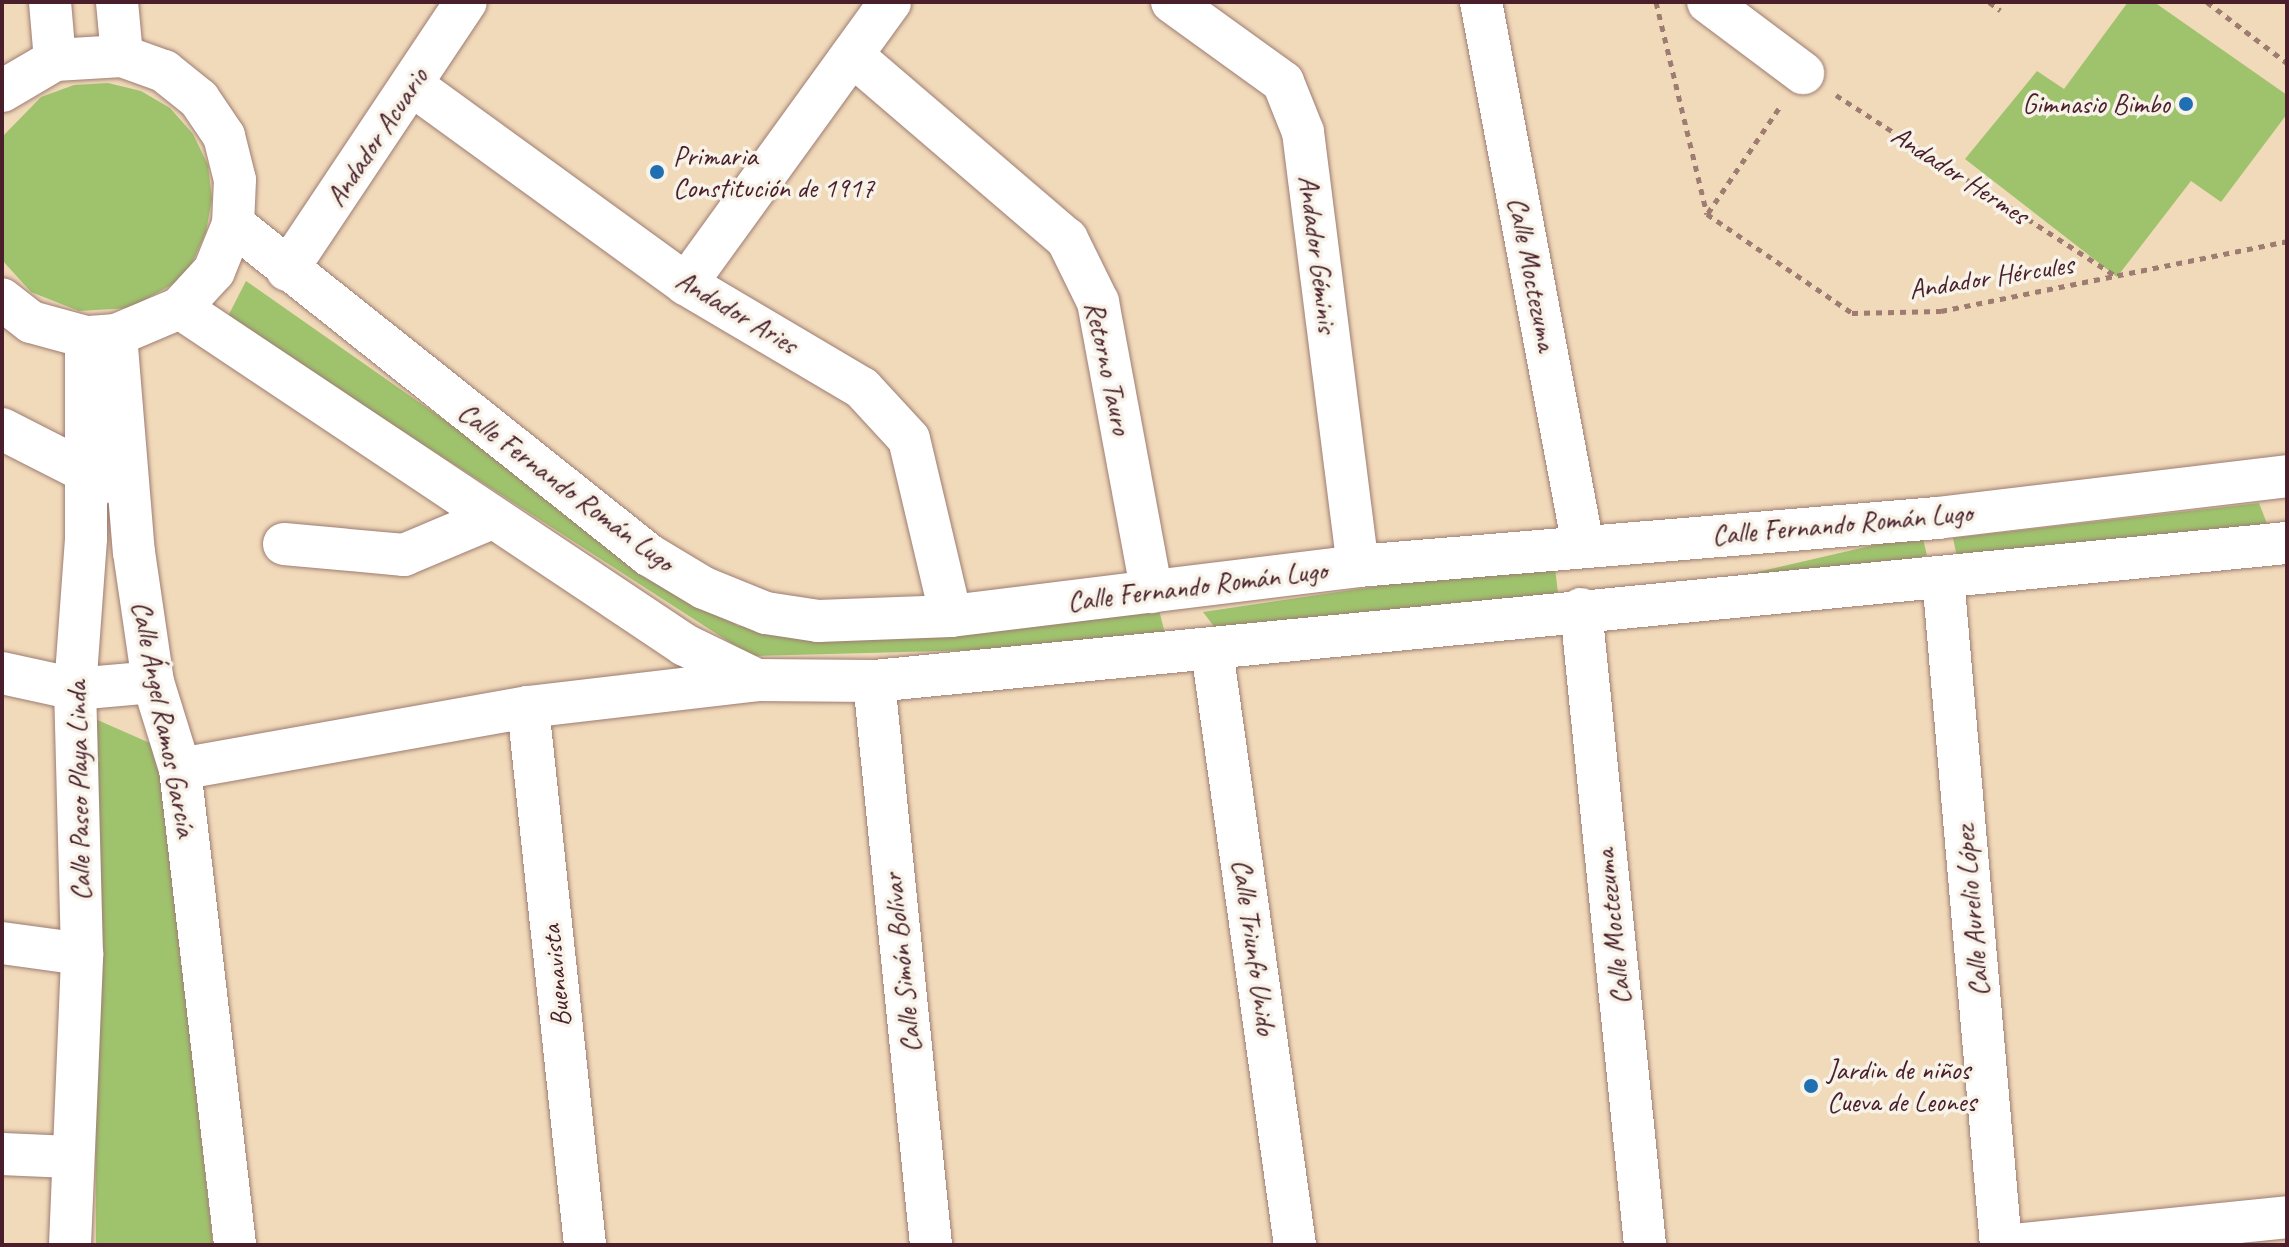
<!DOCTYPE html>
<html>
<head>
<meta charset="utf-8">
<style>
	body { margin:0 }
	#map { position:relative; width:2289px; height:1247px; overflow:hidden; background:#f1daba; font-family:Caveat,sans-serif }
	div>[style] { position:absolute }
	.green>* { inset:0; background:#9fc36d; transform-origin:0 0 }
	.path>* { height:5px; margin-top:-2.5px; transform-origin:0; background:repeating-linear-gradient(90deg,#9e7c72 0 6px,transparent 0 12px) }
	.roads { filter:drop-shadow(0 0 2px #9e7c72) drop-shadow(0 0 2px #9e7c72) }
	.minor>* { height:42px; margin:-21px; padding:0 21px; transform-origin:21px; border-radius:21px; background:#fff }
	.dots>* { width:22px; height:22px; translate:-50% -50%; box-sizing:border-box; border:4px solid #f7f3e8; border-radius:50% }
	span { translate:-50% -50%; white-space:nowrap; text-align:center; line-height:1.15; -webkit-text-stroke:7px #f7f3e8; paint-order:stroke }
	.poi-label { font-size:28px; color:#4a1f2b }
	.right { translate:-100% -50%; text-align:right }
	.left { translate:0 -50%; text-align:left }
	.street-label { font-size:28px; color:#4a1f2b }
	.frame { position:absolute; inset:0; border:4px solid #4a1f2b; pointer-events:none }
</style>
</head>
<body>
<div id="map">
	<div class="green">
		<div style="clip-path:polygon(2128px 2px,2154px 2px,2287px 95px,2287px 114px,2221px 202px,2191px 181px,2117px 277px,1965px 159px,2037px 71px,2064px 89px)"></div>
		<div style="clip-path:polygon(108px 83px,141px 91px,170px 108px,193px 134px,208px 165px,212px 199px,206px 232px,192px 263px,175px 283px,130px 308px,79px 311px,31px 292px,2px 260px,2px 137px,41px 97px,74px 85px)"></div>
		<div style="clip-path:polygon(246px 281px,738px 626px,1159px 610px,1168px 645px,751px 656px,227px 318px)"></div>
		<div style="clip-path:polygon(2259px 503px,2271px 534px,1958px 562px,1953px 538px)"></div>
		<div style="left:1922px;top:534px;width:22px;height:324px;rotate:77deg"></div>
		<div style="clip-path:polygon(1554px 560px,1558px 593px,1222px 637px,1203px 612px)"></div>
		<div style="clip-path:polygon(93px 718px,159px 747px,213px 1245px,96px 1245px)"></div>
	</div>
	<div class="path">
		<div style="left:1656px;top:2px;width:218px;rotate:76.5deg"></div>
		<div style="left:1707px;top:214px;width:176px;rotate:34.3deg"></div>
		<div style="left:1852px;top:313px;width:89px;rotate:-1.3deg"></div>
		<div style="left:1941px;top:311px;width:353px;rotate:-11.4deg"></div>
		<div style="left:1989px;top:2px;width:14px;rotate:36deg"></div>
		<div style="left:2207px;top:2px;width:101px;rotate:37.3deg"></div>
		<div style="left:1836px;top:95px;width:333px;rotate:32.9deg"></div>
		<div style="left:1708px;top:213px;width:130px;rotate:-55.9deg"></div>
	</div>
	<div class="roads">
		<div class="minor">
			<div style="left:50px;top:2px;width:58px;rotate:85.1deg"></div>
			<div style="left:117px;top:2px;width:54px;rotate:84.7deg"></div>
			<div style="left:1172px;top:2px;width:137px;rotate:35.8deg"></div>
			<div style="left:1283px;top:82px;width:54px;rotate:68.2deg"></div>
			<div style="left:1303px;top:132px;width:437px;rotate:82.8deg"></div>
			<div style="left:1481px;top:2px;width:553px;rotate:79.38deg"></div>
			<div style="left:1708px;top:2px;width:119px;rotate:36.8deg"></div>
			<div style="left:852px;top:55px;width:283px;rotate:40.6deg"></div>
			<div style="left:1067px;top:239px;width:70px;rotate:63.8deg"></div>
			<div style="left:1098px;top:302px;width:295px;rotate:79.5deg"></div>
			<div style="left:412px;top:85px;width:339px;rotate:36deg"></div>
			<div style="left:686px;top:284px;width:204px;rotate:30.6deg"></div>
			<div style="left:862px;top:388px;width:69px;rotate:47.3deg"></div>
			<div style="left:909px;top:439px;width:182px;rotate:76.7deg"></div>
			<div style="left:2px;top:91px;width:61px;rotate:-30.3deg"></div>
			<div style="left:55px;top:60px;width:67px;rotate:-3.4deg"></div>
			<div style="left:122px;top:56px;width:45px;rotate:19.7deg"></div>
			<div style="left:164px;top:71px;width:45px;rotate:38.7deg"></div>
			<div style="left:199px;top:99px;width:45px;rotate:56deg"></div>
			<div style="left:224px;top:136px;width:45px;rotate:76deg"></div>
			<div style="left:235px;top:180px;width:44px;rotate:92.6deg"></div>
			<div style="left:233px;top:224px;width:51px;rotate:112deg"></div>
			<div style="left:214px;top:271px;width:50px;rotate:132.6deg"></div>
			<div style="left:180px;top:308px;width:69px;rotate:157.1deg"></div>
			<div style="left:116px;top:335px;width:30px;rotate:176deg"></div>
			<div style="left:86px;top:337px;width:57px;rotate:-164.7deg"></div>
			<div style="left:31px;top:322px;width:37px;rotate:-142deg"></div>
			<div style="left:233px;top:224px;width:532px;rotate:38.51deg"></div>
			<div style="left:649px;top:555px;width:64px;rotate:31deg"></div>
			<div style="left:704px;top:588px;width:67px;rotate:22deg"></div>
			<div style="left:766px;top:613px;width:53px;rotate:8.7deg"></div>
			<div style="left:818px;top:621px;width:133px;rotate:-2.2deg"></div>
			<div style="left:951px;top:616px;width:410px;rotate:-7deg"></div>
			<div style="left:1358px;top:566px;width:581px;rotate:-4.74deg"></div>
			<div style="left:1937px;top:518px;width:353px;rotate:-6.8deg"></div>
			<div style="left:287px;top:270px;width:322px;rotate:-56.3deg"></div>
			<div style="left:686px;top:284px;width:348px;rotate:-54.1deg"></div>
			<div style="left:180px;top:308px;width:607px;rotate:33.72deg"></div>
			<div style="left:685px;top:645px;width:80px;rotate:25.9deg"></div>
			<div style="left:116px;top:335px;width:218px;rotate:85.3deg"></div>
			<div style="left:134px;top:552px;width:131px;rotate:81.7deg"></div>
			<div style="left:153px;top:682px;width:91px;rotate:72.8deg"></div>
			<div style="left:180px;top:769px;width:479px;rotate:83.4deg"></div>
			<div style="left:2px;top:429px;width:117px;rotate:27deg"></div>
			<div style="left:284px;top:544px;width:121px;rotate:5.2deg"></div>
			<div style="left:404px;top:555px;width:95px;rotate:-22.8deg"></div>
			<div style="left:1943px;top:577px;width:671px;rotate:85.04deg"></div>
			<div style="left:1581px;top:609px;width:639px;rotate:84.25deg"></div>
			<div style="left:1212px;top:650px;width:601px;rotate:82.06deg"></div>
			<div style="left:2px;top:673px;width:75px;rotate:12.4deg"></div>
			<div style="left:75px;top:689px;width:78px;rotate:-5.1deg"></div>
			<div style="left:874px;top:681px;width:567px;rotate:84.23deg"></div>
			<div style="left:528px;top:707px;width:541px;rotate:83.95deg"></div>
			<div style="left:180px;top:769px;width:353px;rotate:-10.1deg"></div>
			<div style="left:528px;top:707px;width:231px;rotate:-6.7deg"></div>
			<div style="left:757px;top:680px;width:117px;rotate:0.5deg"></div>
			<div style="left:874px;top:681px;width:1420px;rotate:-5.58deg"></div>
			<div style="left:2px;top:943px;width:81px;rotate:7.8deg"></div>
			<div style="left:2px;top:1154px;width:70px;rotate:2.5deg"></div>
			<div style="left:70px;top:1245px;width:291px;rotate:-87.6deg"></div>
			<div style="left:82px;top:954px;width:265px;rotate:-91.5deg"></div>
			<div style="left:75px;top:689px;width:151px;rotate:-85.8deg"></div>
			<div style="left:86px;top:538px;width:201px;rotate:-90deg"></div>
			<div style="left:2013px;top:1245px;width:275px;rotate:-5.8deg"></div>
		</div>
	</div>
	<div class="dots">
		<div style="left:2186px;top:104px;background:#1f6fb2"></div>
		<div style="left:657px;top:172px;background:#1f6fb2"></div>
		<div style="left:1811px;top:1086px;background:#1f6fb2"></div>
	</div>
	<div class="poi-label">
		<span class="right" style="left:2170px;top:104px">Gimnasio Bimbo</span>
		<span class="left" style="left:673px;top:172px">Primaria<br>Constitución de 1917</span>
		<span class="left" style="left:1827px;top:1086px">Jardin de niños<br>Cueva de Leones</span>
	</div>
	<div class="street-label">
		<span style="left:377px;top:137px;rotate:-56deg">Andador Acuario</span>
		<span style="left:1960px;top:175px;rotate:33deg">Andador Hermes</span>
		<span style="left:1318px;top:254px;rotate:83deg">Andador Géminis</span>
		<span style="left:1532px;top:274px;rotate:79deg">Calle Moctezuma</span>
		<span style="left:1991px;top:277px;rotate:-9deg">Andador Hércules</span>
		<span style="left:737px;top:312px;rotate:31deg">Andador Aries</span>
		<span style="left:1108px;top:368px;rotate:78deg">Retorno Tauro</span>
		<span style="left:566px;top:487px;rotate:37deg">Calle Fernando Román Lugo</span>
		<span style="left:1842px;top:524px;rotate:-5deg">Calle Fernando Román Lugo</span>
		<span style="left:1197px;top:586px;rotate:-7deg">Calle Fernando Román Lugo</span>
		<span style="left:164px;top:719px;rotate:79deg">Calle Ángel Ramos García</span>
		<span style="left:79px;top:791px;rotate:-91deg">Calle Paseo Playa Linda</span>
		<span style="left:1972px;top:911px;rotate:-95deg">Calle Aurelio López</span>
		<span style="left:1613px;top:927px;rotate:-96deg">Calle Moctezuma</span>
		<span style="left:1254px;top:947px;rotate:82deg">Calle Triunfo Unido</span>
		<span style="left:902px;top:963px;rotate:-96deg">Calle Simón Bolívar</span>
		<span style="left:556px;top:976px;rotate:-96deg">Buenavista</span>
	</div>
	<div class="frame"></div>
</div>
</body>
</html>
